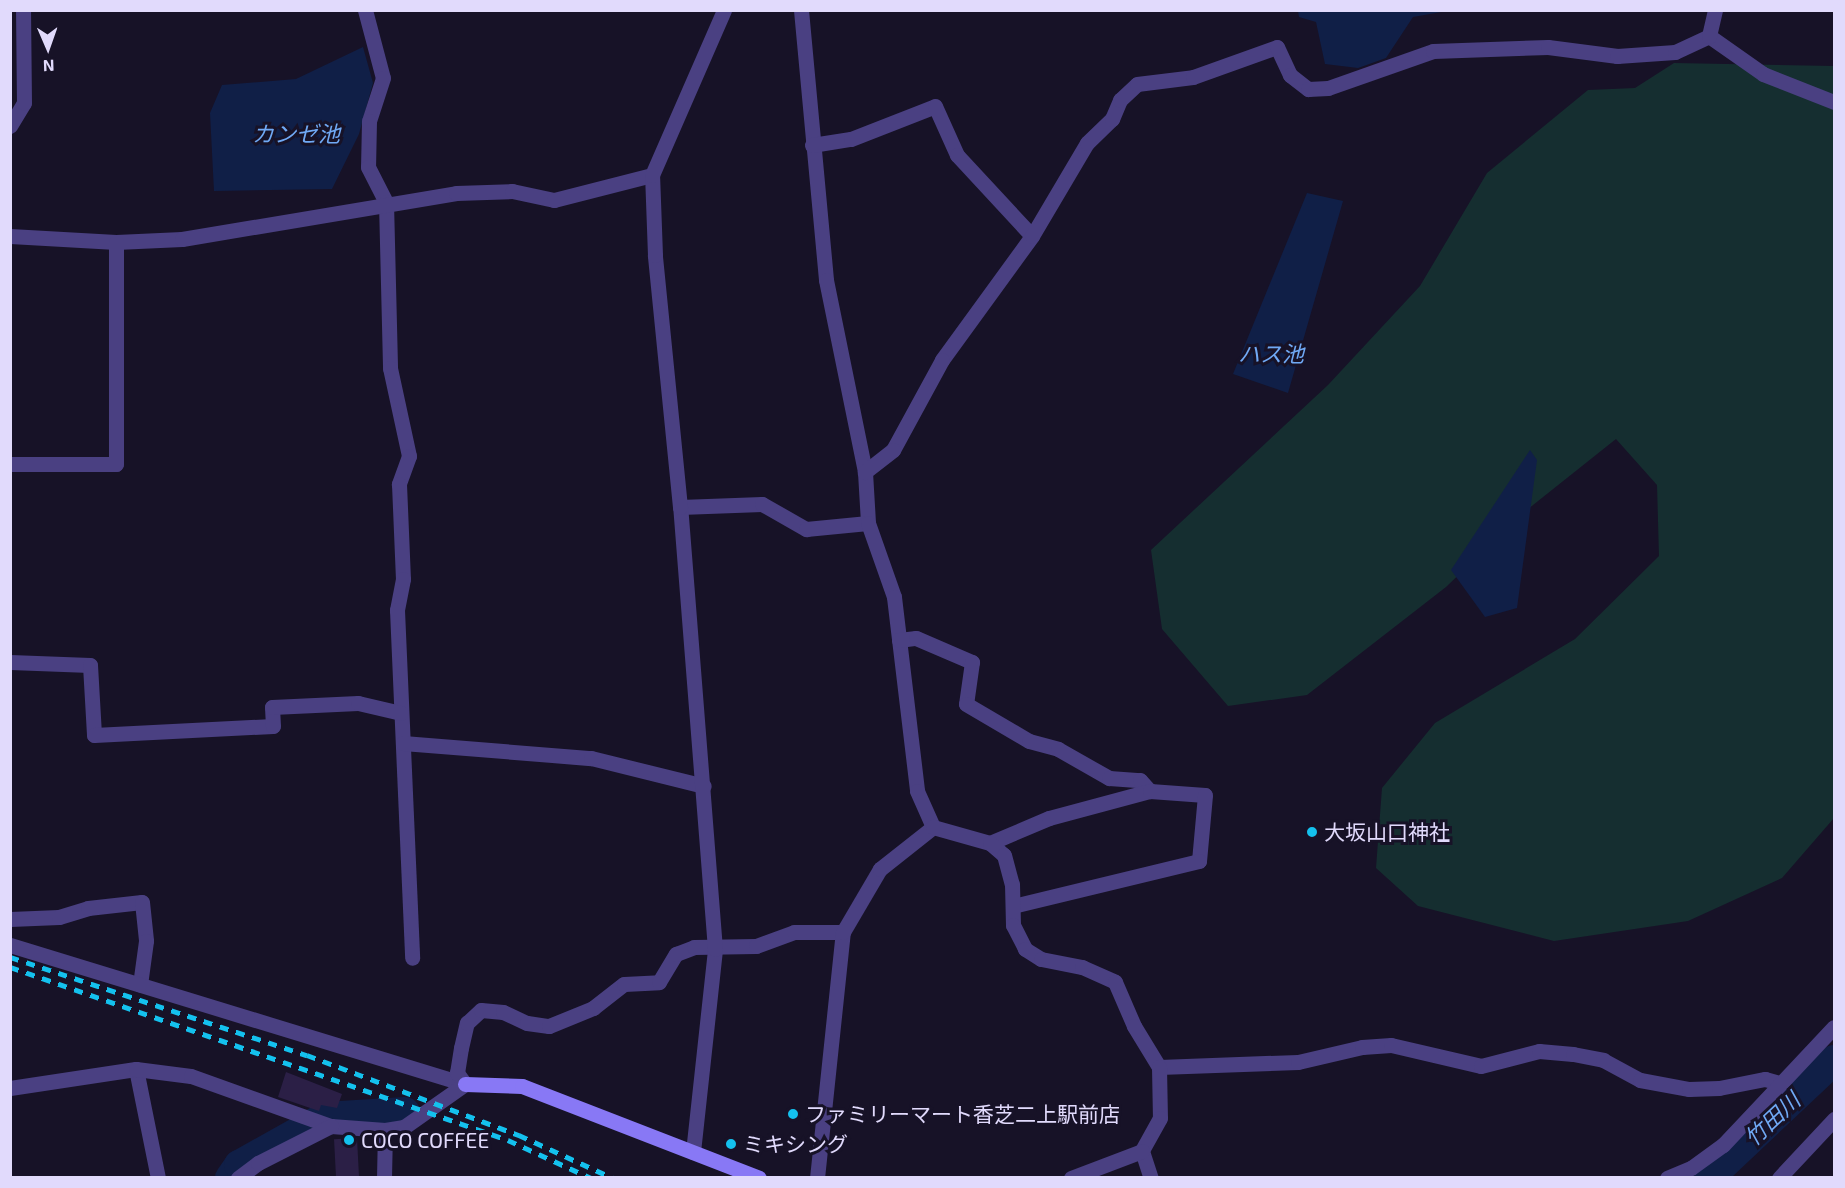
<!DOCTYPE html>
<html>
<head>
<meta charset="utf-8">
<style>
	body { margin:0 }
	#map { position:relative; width:1845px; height:1188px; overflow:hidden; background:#171227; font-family:"Exo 2","Noto Sans JP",sans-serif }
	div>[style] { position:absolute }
	.green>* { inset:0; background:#152e30 }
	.water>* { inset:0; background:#101f47 }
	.river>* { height:30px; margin:-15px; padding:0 15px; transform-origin:15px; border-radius:15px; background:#101f47 }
	.building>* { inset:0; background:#2b1f46; transform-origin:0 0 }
	.street>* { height:15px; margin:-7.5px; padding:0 7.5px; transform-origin:7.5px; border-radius:7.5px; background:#4a4082 }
	.secondary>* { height:15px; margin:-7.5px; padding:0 7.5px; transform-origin:7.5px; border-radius:7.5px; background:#8878f5 }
	.rail>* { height:4.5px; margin-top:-2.25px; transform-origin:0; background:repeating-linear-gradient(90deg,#14c1ee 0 9px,transparent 0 17px) }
	.dots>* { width:16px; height:16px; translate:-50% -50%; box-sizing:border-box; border:3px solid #171227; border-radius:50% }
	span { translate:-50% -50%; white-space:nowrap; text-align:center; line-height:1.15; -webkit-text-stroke:6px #171227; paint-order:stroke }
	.poi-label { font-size:21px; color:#e1dafc }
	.left { translate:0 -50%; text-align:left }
	.water-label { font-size:22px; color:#70a9f5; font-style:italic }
	.frame { position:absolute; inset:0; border:12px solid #e1dafc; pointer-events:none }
	.north { position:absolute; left:18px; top:18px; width:60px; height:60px; -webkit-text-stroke:4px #171227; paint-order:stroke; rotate:178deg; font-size:16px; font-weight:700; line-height:24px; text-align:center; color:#e1dafc }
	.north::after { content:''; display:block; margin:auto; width:21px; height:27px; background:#e1dafc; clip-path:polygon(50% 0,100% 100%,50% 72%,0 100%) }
</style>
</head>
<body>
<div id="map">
	<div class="green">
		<div style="clip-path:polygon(1674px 63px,1834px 66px,1834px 818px,1782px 878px,1688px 921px,1554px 941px,1418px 906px,1376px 868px,1382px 788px,1435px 723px,1575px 639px,1659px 556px,1657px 485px,1616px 439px,1523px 513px,1446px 587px,1307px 695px,1228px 706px,1162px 629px,1151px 550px,1328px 385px,1420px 286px,1487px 173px,1588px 90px,1635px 88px)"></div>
	</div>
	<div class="water">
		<div style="clip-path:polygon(1298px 11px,1298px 10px,1447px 11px,1413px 17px,1386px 58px,1358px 68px,1325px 64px,1316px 22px,1299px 17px)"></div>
		<div style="clip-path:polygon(363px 47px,373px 83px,359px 134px,332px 189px,214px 191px,210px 113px,222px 85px,296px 79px)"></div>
		<div style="clip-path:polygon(1307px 193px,1343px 201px,1288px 393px,1233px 374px)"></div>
		<div style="clip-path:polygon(1530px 450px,1537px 460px,1517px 608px,1485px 617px,1451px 570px)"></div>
	</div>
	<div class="river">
		<div style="left:230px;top:1178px;width:16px;rotate:-55deg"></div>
		<div style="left:239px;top:1165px;width:98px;rotate:-29.2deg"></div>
		<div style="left:325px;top:1117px;width:80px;rotate:-3.6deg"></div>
		<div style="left:1709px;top:1178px;width:172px;rotate:-43.3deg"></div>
	</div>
	<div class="building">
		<div style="clip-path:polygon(286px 1072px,342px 1094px,337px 1108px,321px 1105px,319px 1111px,278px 1097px)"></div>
		<div style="left:357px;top:1138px;width:40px;height:23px;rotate:87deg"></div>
	</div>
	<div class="street">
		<div style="left:365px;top:10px;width:70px;rotate:75.2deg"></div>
		<div style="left:383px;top:78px;width:45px;rotate:108deg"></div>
		<div style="left:369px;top:121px;width:46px;rotate:91.2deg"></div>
		<div style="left:368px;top:167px;width:39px;rotate:63deg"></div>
		<div style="left:386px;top:202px;width:166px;rotate:88.6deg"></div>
		<div style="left:390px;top:368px;width:90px;rotate:77.8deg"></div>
		<div style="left:409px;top:456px;width:30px;rotate:110deg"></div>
		<div style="left:399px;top:484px;width:95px;rotate:87.6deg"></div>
		<div style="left:403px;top:579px;width:32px;rotate:101deg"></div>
		<div style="left:397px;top:610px;width:348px;rotate:87.5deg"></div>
		<div style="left:801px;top:10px;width:271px;rotate:84.7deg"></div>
		<div style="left:826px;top:280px;width:196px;rotate:78.5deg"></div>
		<div style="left:865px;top:472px;width:51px;rotate:86.6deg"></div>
		<div style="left:1709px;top:36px;width:66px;rotate:35.1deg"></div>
		<div style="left:1763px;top:74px;width:76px;rotate:21.5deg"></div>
		<div style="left:10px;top:126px;width:27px;rotate:-59deg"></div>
		<div style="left:24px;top:103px;width:93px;rotate:-90.6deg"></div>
		<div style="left:812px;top:145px;width:39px;rotate:-9deg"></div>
		<div style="left:851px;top:139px;width:90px;rotate:-21.4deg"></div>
		<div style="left:935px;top:106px;width:54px;rotate:65.8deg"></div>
		<div style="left:957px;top:155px;width:110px;rotate:47.2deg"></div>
		<div style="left:1032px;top:236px;width:153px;rotate:126deg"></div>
		<div style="left:942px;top:360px;width:102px;rotate:118.6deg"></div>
		<div style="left:893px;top:450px;width:36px;rotate:142deg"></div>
		<div style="left:10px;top:236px;width:106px;rotate:3.2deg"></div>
		<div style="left:116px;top:242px;width:66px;rotate:-2.6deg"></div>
		<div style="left:182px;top:239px;width:278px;rotate:-9.5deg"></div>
		<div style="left:456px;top:193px;width:56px;rotate:-2deg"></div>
		<div style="left:512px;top:191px;width:43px;rotate:12.1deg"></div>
		<div style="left:554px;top:200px;width:101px;rotate:-14.3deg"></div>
		<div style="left:1032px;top:236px;width:108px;rotate:-59.4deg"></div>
		<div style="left:1087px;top:143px;width:35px;rotate:-44deg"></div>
		<div style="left:1112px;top:119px;width:21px;rotate:-67deg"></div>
		<div style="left:1120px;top:100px;width:23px;rotate:-43deg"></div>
		<div style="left:1137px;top:84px;width:56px;rotate:-7.1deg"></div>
		<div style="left:1193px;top:77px;width:89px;rotate:-19.7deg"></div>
		<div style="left:1277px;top:47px;width:31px;rotate:65deg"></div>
		<div style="left:1290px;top:75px;width:23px;rotate:38deg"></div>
		<div style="left:1308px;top:89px;width:20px;rotate:-3deg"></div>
		<div style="left:1328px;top:88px;width:111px;rotate:-19.4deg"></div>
		<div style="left:1433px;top:51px;width:115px;rotate:-2deg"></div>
		<div style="left:1548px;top:47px;width:70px;rotate:7.4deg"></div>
		<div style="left:1617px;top:56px;width:58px;rotate:-3.9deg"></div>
		<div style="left:1675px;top:52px;width:38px;rotate:-25deg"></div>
		<div style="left:1709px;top:36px;width:27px;rotate:-77deg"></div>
		<div style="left:10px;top:464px;width:106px"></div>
		<div style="left:116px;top:464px;width:222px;rotate:-90deg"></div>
		<div style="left:680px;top:507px;width:82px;rotate:-2.1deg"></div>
		<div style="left:762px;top:504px;width:51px;rotate:29.6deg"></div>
		<div style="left:806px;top:529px;width:62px;rotate:-5.5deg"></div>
		<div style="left:868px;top:523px;width:78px;rotate:70.6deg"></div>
		<div style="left:894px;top:597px;width:195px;rotate:83.2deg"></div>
		<div style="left:917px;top:791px;width:39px;rotate:66deg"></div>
		<div style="left:899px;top:640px;width:17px;rotate:-7deg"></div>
		<div style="left:916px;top:638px;width:61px;rotate:23.2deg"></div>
		<div style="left:972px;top:662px;width:42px;rotate:98.1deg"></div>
		<div style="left:966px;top:704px;width:73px;rotate:30.4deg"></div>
		<div style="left:1029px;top:741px;width:30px;rotate:15deg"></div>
		<div style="left:1058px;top:749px;width:59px;rotate:29.6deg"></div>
		<div style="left:1109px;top:778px;width:31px;rotate:4deg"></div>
		<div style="left:1140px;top:780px;width:15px;rotate:48deg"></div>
		<div style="left:10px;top:662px;width:80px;rotate:2.1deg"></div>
		<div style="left:90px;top:665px;width:70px;rotate:86.7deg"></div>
		<div style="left:94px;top:735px;width:179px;rotate:-2.9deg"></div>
		<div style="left:273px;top:726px;width:19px;rotate:-93deg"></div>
		<div style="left:272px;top:707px;width:86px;rotate:-2.7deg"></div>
		<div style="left:358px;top:703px;width:44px;rotate:13.1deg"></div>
		<div style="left:403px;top:743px;width:189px;rotate:4.6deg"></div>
		<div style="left:591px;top:758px;width:116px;rotate:13.9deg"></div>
		<div style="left:990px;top:843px;width:64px;rotate:-23deg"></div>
		<div style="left:1049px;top:818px;width:105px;rotate:-15deg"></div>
		<div style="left:1150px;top:791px;width:55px;rotate:4.2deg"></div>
		<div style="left:1205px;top:795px;width:66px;rotate:95.2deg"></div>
		<div style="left:1199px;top:861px;width:191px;rotate:166.4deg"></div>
		<div style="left:10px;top:919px;width:49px;rotate:-2.3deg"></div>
		<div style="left:59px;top:917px;width:30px;rotate:-17deg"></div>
		<div style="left:88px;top:908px;width:54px;rotate:-6.3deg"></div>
		<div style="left:142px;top:902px;width:39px;rotate:84deg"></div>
		<div style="left:146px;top:941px;width:44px;rotate:97.8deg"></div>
		<div style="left:10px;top:945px;width:476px;rotate:17deg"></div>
		<div style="left:1159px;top:1067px;width:139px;rotate:-2.1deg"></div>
		<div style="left:1298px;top:1062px;width:66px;rotate:-13.2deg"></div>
		<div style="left:1362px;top:1047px;width:29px;rotate:-4deg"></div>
		<div style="left:1391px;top:1045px;width:92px;rotate:13.1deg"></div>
		<div style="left:1481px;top:1066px;width:60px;rotate:-14.5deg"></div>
		<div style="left:1539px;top:1051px;width:34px;rotate:5deg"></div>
		<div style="left:1573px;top:1054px;width:31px;rotate:11deg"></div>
		<div style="left:1603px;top:1060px;width:42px;rotate:28.4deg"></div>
		<div style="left:1640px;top:1080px;width:50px;rotate:10.4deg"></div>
		<div style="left:1689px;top:1089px;width:30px;rotate:-2deg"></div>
		<div style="left:1719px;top:1088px;width:47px;rotate:-11.1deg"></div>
		<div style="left:1765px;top:1079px;width:15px;rotate:16deg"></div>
		<div style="left:136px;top:1069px;width:111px;rotate:78.6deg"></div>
		<div style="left:465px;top:1084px;width:14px;rotate:-126deg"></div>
		<div style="left:457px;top:1073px;width:25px;rotate:-81deg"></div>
		<div style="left:461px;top:1048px;width:26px;rotate:-77deg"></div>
		<div style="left:467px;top:1023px;width:19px;rotate:-43deg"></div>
		<div style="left:481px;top:1010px;width:22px;rotate:5deg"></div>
		<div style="left:503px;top:1012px;width:26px;rotate:25deg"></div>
		<div style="left:527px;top:1023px;width:22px;rotate:8deg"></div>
		<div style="left:549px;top:1026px;width:48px;rotate:-22.2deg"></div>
		<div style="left:593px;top:1008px;width:39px;rotate:-38deg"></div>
		<div style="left:624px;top:984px;width:35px;rotate:-3deg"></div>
		<div style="left:659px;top:982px;width:33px;rotate:-59deg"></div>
		<div style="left:676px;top:954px;width:19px;rotate:-21deg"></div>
		<div style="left:694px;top:947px;width:62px;rotate:-0.9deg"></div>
		<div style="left:756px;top:946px;width:40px;rotate:-20.2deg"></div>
		<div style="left:794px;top:932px;width:49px"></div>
		<div style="left:10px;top:1088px;width:127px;rotate:-8.6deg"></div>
		<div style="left:136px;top:1069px;width:55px;rotate:7.3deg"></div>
		<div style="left:191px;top:1076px;width:149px;rotate:19.7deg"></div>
		<div style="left:331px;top:1126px;width:54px;rotate:4.2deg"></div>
		<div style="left:385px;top:1130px;width:19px;rotate:-9deg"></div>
		<div style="left:404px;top:1127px;width:75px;rotate:-35.2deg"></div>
		<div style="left:1142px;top:1151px;width:28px;rotate:72deg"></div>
		<div style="left:693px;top:1152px;width:204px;rotate:-83.8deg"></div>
		<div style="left:715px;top:949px;width:443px;rotate:-94.5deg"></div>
		<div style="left:680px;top:507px;width:253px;rotate:-95.7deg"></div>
		<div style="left:655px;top:255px;width:80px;rotate:-92.1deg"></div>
		<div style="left:652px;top:175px;width:180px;rotate:-66.4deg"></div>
		<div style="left:238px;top:1178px;width:25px;rotate:-37deg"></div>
		<div style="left:258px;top:1163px;width:82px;rotate:-26.9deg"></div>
		<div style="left:384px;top:1178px;width:48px;rotate:-88.8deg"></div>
		<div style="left:817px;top:1178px;width:247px;rotate:-84deg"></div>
		<div style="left:843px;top:932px;width:73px;rotate:-59.6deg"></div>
		<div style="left:880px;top:869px;width:68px;rotate:-38.4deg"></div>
		<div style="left:933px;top:827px;width:59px;rotate:15.7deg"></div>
		<div style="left:990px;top:843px;width:18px;rotate:41deg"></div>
		<div style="left:1004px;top:855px;width:30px;rotate:75deg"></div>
		<div style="left:1012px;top:884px;width:41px;rotate:88.6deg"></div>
		<div style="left:1013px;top:925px;width:27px;rotate:63deg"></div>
		<div style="left:1025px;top:949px;width:19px;rotate:32deg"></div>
		<div style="left:1041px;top:959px;width:42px;rotate:11deg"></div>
		<div style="left:1082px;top:967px;width:36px;rotate:24deg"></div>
		<div style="left:1115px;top:982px;width:48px;rotate:66.6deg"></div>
		<div style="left:1134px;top:1026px;width:48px;rotate:58.6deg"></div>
		<div style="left:1159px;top:1067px;width:51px;rotate:88.9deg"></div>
		<div style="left:1160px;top:1118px;width:38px;rotate:119deg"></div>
		<div style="left:1142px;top:1151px;width:76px;rotate:159.2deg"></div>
		<div style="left:1667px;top:1178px;width:26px;rotate:-23deg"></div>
		<div style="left:1691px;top:1168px;width:39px;rotate:-36deg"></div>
		<div style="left:1723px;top:1145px;width:162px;rotate:-46.8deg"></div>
		<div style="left:1779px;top:1178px;width:81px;rotate:-47deg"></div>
	</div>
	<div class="secondary">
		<div style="left:465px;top:1084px;width:57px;rotate:2deg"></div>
		<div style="left:522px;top:1086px;width:254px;rotate:21.2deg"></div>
	</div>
	<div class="rail">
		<div style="left:10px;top:957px;width:313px;rotate:18.3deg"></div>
		<div style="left:307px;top:1055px;width:227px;rotate:20.7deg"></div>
		<div style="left:519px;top:1135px;width:103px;rotate:24.6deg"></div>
		<div style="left:10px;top:967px;width:527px;rotate:19.16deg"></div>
		<div style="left:508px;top:1140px;width:91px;rotate:24.6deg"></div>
	</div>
	<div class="dots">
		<div style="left:1312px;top:832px;background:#14c1ee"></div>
		<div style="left:793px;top:1114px;background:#14c1ee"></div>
		<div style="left:349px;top:1140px;background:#14c1ee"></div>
		<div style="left:731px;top:1144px;background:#14c1ee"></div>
	</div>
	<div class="poi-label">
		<span class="left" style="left:1324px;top:832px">大坂山口神社</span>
		<span class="left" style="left:805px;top:1114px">ファミリーマート香芝二上駅前店</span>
		<span class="left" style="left:361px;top:1140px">COCO COFFEE</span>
		<span class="left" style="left:743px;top:1144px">ミキシング</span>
	</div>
	<div class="water-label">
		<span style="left:296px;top:134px">カンゼ池</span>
		<span style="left:1271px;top:354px">ハス池</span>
		<span style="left:1772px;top:1119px;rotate:-43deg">竹田川</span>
	</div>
	<div class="frame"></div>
	<div class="north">N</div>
</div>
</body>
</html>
